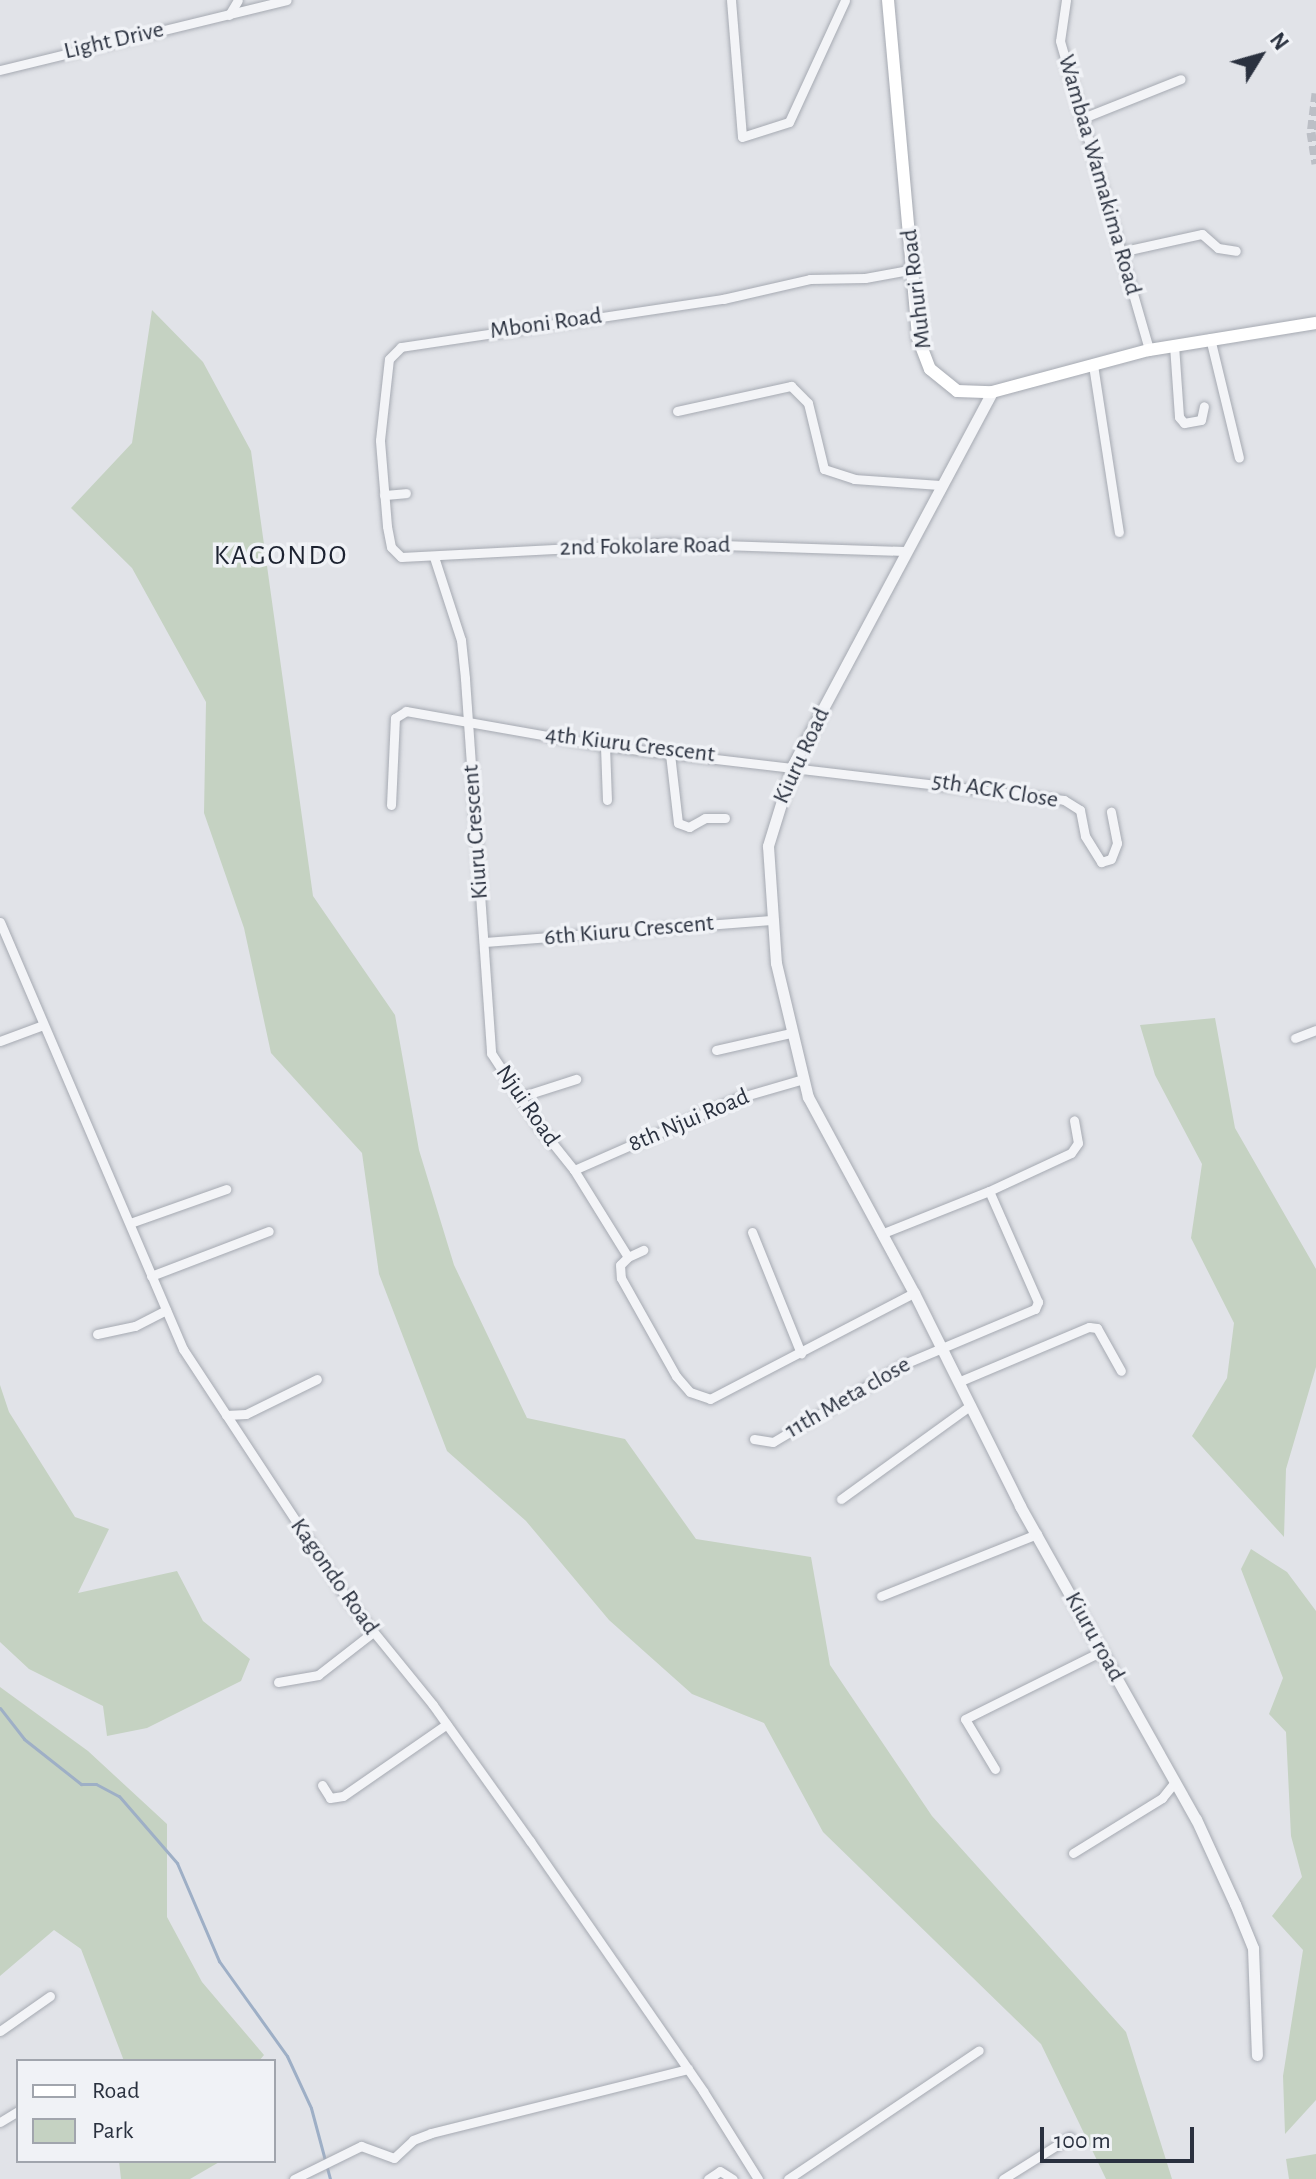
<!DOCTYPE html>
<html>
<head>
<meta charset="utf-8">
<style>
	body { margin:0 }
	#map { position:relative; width:1316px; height:2179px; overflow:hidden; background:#e1e3e8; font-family:"Alegreya Sans",sans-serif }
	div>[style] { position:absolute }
	.green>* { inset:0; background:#c5d2c2 }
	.stream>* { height:3px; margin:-1.5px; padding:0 1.5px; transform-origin:1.5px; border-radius:1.5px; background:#9eafc6 }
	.minor-tunnel>* { height:9px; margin-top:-4.5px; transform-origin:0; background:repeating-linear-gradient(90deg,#bcbfc6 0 9px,transparent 0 13.5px) }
	.roads { filter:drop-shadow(0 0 2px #a6aab2) drop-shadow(0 0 2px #a6aab2) }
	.minor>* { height:9px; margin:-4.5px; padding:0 4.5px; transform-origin:4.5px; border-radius:4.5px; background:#f3f4f7 }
	.tertiary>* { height:11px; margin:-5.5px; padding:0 5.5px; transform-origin:5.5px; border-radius:5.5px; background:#f3f4f7 }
	.secondary>* { height:12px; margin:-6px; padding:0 6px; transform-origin:6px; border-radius:6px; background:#fff }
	span { translate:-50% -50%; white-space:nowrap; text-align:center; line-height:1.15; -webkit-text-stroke:7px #f0f2f6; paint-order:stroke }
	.street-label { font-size:24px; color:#2a313f }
	.quarter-label { font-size:28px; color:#1c2230; letter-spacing:2px }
	.legend { position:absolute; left:16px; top:2059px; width:260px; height:104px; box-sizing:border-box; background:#f0f2f6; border:2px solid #a1a5ad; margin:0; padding:10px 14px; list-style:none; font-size:24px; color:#2a313f }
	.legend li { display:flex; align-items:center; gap:16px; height:40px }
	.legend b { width:40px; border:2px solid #a1a5ad }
	.north { position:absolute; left:1220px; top:16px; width:80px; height:80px; -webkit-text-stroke:6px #f0f2f6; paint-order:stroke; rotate:53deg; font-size:22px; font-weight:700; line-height:32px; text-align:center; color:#2a313f }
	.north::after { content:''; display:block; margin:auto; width:28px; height:36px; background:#2a313f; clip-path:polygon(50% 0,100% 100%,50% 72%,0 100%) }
	.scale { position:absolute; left:1040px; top:2127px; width:154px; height:36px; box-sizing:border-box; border:4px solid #2a313f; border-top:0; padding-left:10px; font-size:24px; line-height:28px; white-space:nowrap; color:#2a313f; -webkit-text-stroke:6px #f0f2f6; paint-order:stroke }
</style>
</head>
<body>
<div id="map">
	<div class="green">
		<div style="clip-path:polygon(152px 310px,203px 362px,251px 451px,313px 896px,395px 1015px,419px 1150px,454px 1265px,527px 1418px,625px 1439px,696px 1539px,811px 1557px,830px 1665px,932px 1816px,1126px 2032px,1172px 2179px,1106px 2179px,1041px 2044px,823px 1832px,764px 1723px,692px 1694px,609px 1620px,526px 1521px,447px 1451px,379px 1274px,362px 1153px,271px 1053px,244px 928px,204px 813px,206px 702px,132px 568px,71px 508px,132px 443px)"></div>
		<div style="clip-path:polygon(1215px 1018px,1235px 1128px,1316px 1269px,1316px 1367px,1286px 1469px,1284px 1537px,1192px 1436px,1227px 1378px,1234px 1323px,1191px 1238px,1202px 1164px,1155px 1075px,1140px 1025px)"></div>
		<div style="clip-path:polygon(0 1385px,9px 1412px,75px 1517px,109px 1529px,78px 1593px,177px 1571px,203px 1621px,250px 1659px,241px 1681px,147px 1728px,107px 1736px,103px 1706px,29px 1669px,0 1642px)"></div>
		<div style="clip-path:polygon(1251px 1549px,1287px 1572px,1316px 1611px,1316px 2100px,1285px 2134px,1283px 2076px,1303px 1950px,1272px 1916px,1302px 1877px,1291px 1836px,1286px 1732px,1269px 1714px,1283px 1678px,1241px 1569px)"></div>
		<div style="clip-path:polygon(0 1687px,88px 1751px,167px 1824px,167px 1917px,202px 1982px,264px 2055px,259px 2061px,124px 2061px,81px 1949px,54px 1930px,0 1976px)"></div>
		<div style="clip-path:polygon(1316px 2154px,1316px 2179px,1289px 2179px,1286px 2159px)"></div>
		<div style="clip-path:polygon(119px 2161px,221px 2161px,190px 2179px,121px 2179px)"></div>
	</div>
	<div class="stream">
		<div style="left:0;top:1708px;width:39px;rotate:52deg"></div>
		<div style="left:24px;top:1739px;width:73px;rotate:38.3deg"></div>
		<div style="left:81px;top:1784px;width:15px"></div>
		<div style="left:96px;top:1784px;width:26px;rotate:28deg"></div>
		<div style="left:119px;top:1796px;width:89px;rotate:49.1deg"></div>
		<div style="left:177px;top:1863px;width:107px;rotate:66.8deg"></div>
		<div style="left:219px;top:1961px;width:117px;rotate:54.4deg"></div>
		<div style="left:287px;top:2056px;width:57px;rotate:65.2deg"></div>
		<div style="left:311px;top:2108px;width:73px;rotate:75deg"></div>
	</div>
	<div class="minor-tunnel">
		<div style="left:1316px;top:93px;width:39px;rotate:97deg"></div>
		<div style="left:1311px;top:132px;width:32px;rotate:81deg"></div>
	</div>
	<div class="roads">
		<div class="minor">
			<div style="left:731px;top:0;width:137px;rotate:85.4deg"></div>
			<div style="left:742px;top:137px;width:49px;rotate:-17.7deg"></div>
			<div style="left:789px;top:122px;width:134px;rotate:-65.3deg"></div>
			<div style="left:1066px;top:0;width:41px;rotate:98.3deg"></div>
			<div style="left:1060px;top:41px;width:322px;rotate:73.9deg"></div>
			<div style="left:229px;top:15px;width:17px;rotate:-59deg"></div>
			<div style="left:0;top:70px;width:295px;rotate:-13.7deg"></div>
			<div style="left:1083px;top:118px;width:105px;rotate:-21.7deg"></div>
			<div style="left:1120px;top:252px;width:84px;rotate:-12.4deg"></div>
			<div style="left:1202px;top:234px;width:21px;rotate:41deg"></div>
			<div style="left:1218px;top:248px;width:18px;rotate:9deg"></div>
			<div style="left:1210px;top:338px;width:123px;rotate:76.4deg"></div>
			<div style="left:1174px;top:345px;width:72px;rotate:86deg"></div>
			<div style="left:1179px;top:417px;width:8px;rotate:50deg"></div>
			<div style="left:1184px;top:423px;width:17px;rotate:-10deg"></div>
			<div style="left:1201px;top:420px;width:14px;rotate:-78deg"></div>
			<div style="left:1093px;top:365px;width:169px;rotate:81.2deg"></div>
			<div style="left:677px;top:411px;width:117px;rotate:-12.4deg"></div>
			<div style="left:791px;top:386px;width:24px;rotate:45deg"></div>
			<div style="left:808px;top:403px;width:68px;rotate:76.4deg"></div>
			<div style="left:824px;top:469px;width:32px;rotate:18deg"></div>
			<div style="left:854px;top:479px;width:86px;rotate:4deg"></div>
			<div style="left:384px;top:495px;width:22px;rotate:-5deg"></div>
			<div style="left:904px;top:551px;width:235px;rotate:-178.1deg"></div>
			<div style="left:669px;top:543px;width:268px;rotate:177deg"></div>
			<div style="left:401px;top:557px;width:14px;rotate:-135deg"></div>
			<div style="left:391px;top:547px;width:21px;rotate:-101deg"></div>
			<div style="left:387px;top:526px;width:86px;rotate:-94.7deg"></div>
			<div style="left:380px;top:440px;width:81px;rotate:-83.7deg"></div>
			<div style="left:389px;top:359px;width:17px;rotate:-45deg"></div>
			<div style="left:401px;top:347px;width:326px;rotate:-8.5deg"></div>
			<div style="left:723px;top:299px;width:89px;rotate:-12.9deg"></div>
			<div style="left:810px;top:279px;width:55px;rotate:-1deg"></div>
			<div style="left:865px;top:278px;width:50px;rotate:-10.4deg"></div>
			<div style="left:434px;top:557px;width:87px;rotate:72deg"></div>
			<div style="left:461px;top:640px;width:39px;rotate:84deg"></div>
			<div style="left:465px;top:679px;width:375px;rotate:86deg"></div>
			<div style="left:491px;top:1053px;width:86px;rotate:56.9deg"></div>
			<div style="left:538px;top:1125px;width:58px;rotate:51.3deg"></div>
			<div style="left:574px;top:1170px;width:179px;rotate:-23.7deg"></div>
			<div style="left:738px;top:1098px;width:65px;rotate:-16.2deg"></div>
			<div style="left:605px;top:746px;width:54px;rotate:87.9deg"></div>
			<div style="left:670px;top:754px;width:69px;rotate:83.4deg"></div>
			<div style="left:678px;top:823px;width:12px;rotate:20deg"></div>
			<div style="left:689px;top:827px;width:18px;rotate:-29deg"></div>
			<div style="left:705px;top:818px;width:20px"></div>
			<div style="left:391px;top:805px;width:87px;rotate:-87.4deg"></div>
			<div style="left:395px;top:718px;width:13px;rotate:-32deg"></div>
			<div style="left:406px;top:711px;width:202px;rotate:10deg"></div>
			<div style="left:605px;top:746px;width:462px;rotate:6.7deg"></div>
			<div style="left:1064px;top:800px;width:19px;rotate:32deg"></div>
			<div style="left:1080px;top:810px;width:26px;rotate:79deg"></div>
			<div style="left:1085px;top:836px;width:31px;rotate:58deg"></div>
			<div style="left:1101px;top:862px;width:10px;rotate:-17deg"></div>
			<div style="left:1111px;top:859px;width:17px;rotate:-69deg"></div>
			<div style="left:1117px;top:843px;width:32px;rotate:-101deg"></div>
			<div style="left:0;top:922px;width:465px;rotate:66.8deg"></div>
			<div style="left:183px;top:1349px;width:299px;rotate:56.7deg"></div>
			<div style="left:347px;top:1599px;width:136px;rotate:50.9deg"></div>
			<div style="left:433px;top:1705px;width:167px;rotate:54.5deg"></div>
			<div style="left:530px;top:1841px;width:304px;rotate:55.3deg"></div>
			<div style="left:703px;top:2091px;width:104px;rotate:58deg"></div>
			<div style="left:486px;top:942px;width:288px;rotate:-4.4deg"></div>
			<div style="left:1295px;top:1038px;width:22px;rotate:-21deg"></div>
			<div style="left:0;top:1041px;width:46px;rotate:-20.4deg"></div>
			<div style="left:716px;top:1050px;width:76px;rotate:-12.9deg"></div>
			<div style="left:523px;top:1096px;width:56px;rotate:-17.8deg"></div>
			<div style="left:574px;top:1170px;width:102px;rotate:58.2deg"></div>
			<div style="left:628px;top:1257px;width:17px;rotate:-25deg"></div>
			<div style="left:989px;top:1191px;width:90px;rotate:-24.9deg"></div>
			<div style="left:1071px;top:1153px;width:12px;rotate:-55deg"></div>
			<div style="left:1078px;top:1143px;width:23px;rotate:-100deg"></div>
			<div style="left:133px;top:1222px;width:99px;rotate:-19.5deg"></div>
			<div style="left:752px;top:1232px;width:131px;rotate:68deg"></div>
			<div style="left:628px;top:1257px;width:11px;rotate:135deg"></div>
			<div style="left:620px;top:1265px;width:13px;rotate:86deg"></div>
			<div style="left:621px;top:1278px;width:112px;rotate:60.7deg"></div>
			<div style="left:676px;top:1376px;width:21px;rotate:49deg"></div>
			<div style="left:690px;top:1392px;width:21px;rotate:19deg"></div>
			<div style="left:710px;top:1399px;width:230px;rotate:-27.5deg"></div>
			<div style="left:151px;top:1276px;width:126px;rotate:-20.9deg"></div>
			<div style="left:97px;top:1334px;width:39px;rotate:-12deg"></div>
			<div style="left:135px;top:1326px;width:35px;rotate:-27deg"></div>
			<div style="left:958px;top:1382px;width:142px;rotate:-22.8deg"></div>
			<div style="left:1089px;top:1327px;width:8px;rotate:7deg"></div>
			<div style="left:1097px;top:1328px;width:49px;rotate:60.8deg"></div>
			<div style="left:226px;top:1415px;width:20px;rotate:-3deg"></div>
			<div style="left:246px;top:1414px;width:79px;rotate:-26.2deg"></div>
			<div style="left:754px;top:1439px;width:19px;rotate:9deg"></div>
			<div style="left:773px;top:1442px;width:152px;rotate:-30.8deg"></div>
			<div style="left:904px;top:1364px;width:142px;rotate:-22.8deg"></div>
			<div style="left:1035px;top:1309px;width:8px;rotate:-67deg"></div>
			<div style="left:1038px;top:1302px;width:121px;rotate:-113.8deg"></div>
			<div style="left:989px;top:1191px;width:116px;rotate:158.3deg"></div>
			<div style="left:841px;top:1499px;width:160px;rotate:-35.9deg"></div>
			<div style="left:881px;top:1596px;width:168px;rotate:-21.7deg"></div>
			<div style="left:278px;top:1682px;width:41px;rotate:-9.9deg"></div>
			<div style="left:318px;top:1675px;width:68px;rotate:-37.9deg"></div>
			<div style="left:995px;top:1769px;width:58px;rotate:-121deg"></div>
			<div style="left:965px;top:1719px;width:153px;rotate:-26.4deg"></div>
			<div style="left:322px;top:1785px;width:15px;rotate:58deg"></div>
			<div style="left:330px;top:1798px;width:13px;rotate:-9deg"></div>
			<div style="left:343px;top:1796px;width:126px;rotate:-34.7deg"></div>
			<div style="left:1073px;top:1853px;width:105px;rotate:-31.7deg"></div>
			<div style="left:1162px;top:1798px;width:21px;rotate:-51deg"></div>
			<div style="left:0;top:2031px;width:61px;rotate:-35deg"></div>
			<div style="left:0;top:2122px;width:21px;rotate:-31deg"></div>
			<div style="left:294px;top:2179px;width:75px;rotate:-26.2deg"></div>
			<div style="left:361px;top:2146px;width:35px;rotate:20deg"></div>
			<div style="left:394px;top:2158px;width:26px;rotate:-43deg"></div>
			<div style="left:413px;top:2140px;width:19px;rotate:-21deg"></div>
			<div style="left:431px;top:2133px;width:265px;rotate:-14deg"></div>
			<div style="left:708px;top:2179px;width:14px;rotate:-34deg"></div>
			<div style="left:720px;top:2171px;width:15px;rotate:32deg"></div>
			<div style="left:788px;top:2179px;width:230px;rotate:-34deg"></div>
			<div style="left:1003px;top:2179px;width:79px;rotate:-32.1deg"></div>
		</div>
		<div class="tertiary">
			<div style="left:992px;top:392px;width:423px;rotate:118.1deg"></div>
			<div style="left:793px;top:765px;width:85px;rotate:107.2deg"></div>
			<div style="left:768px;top:846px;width:117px;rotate:86.1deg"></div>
			<div style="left:776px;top:963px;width:138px;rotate:76.6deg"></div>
			<div style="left:808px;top:1097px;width:223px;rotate:61.6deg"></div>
			<div style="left:914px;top:1293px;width:238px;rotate:63.5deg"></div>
			<div style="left:1020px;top:1506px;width:359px;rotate:60.7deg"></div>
			<div style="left:1196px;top:1819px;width:94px;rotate:65.4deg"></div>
			<div style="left:1235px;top:1904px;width:48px;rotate:67.8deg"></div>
			<div style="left:1253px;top:1948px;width:107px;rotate:87.9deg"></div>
		</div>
		<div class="secondary">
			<div style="left:888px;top:0;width:339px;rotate:84.9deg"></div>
			<div style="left:918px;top:338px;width:33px;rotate:69deg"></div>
			<div style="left:930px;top:369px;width:35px;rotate:39deg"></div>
			<div style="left:957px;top:391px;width:35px;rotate:2deg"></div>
			<div style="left:992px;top:392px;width:163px;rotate:-15deg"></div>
			<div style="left:1149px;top:350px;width:169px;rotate:-9.2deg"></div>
		</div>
	</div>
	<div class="street-label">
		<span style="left:114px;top:41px;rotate:-13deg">Light Drive</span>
		<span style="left:1099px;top:175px;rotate:74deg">Wambaa Wamakima Road</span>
		<span style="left:917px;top:289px;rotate:-97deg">Muhuri Road</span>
		<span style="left:546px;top:324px;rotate:-8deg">Mboni Road</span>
		<span style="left:645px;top:547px;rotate:-1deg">2nd Fokolare Road</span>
		<span style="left:630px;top:745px;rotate:7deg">4th Kiuru Crescent</span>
		<span style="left:802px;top:756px;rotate:-65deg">Kiuru Road</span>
		<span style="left:995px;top:791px;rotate:9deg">5th ACK Close</span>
		<span style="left:476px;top:832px;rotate:-94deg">Kiuru Crescent</span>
		<span style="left:629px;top:931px;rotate:-5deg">6th Kiuru Crescent</span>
		<span style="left:527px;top:1106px;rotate:55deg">Njui Road</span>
		<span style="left:689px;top:1121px;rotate:-23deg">8th Njui Road</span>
		<span style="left:848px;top:1398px;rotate:-30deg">11th Meta close</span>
		<span style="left:334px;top:1577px;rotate:55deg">Kagondo Road</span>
		<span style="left:1094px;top:1637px;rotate:61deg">Kiuru road</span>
	</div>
	<div class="quarter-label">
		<span style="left:281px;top:556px">KAGONDO</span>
	</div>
	<ul class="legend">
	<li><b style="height:10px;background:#fff"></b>Road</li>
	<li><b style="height:22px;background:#c5d2c2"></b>Park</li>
	</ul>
	<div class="north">N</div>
	<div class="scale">100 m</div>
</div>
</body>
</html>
